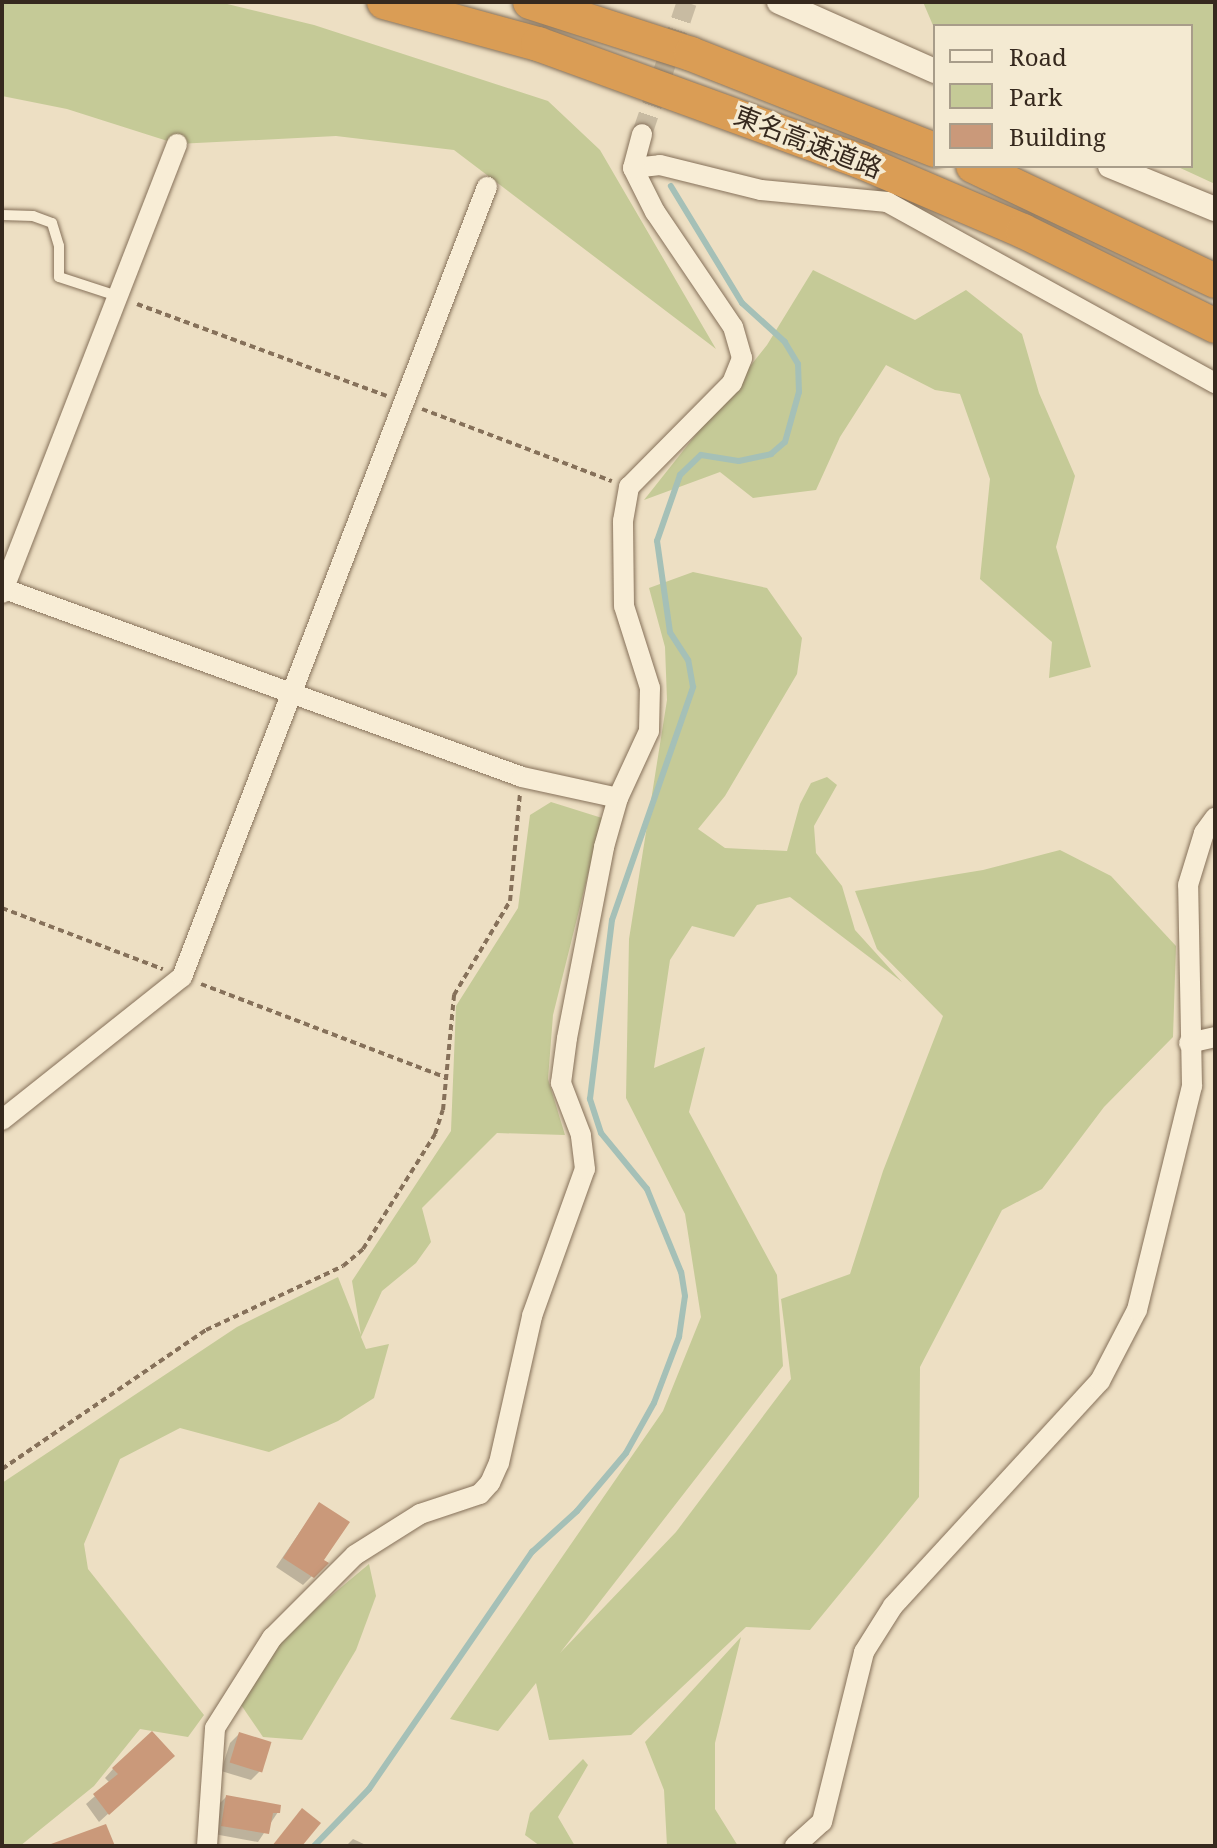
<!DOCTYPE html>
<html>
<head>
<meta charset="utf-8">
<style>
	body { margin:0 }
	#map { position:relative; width:1217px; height:1848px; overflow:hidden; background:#eddfc3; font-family:"Noto Serif","Noto Sans JP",serif }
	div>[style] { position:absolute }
	.green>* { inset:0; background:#c5ca97 }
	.shadow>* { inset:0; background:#0003 }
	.stream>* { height:6px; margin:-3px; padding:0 3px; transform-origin:3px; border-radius:3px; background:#a5c0b7 }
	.building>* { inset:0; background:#ca997a; transform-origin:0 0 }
	.minor-tunnel>* { height:20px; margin-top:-10px; transform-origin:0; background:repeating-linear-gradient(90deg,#c8bba2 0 20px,transparent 0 30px) }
	.path>* { height:4px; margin-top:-2px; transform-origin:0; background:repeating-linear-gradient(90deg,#86715a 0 6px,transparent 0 10px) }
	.roads { filter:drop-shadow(0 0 2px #86715a) drop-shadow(0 0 2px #86715a) }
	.service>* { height:10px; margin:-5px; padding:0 5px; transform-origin:5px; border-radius:5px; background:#f8edd6 }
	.minor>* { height:20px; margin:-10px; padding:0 10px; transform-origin:10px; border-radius:10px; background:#f8edd6 }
	.tertiary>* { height:24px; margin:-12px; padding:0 12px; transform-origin:12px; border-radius:12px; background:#f8edd6 }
	.motorway>* { height:34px; margin:-17px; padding:0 17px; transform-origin:17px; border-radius:17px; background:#da9d55 }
	span { translate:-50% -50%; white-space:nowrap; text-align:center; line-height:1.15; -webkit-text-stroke:7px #f4ead2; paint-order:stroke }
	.street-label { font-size:26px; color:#36291e }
	.frame { position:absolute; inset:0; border:4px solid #36291e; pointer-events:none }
	.legend { position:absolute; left:933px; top:24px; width:260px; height:144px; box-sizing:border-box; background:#f4ead2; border:2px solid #a89d8a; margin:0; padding:10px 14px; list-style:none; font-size:24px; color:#36291e }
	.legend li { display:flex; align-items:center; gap:16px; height:40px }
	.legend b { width:40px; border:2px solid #a89d8a }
</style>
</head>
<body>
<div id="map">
	<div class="green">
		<div style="clip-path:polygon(2px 2px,219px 2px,314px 25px,548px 101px,600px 150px,716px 349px,454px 150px,336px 136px,177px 144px,67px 109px,2px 96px)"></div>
		<div style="clip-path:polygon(923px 2px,1215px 2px,1215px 184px,1176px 166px,1191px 166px,1191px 26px,935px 26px,935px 30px)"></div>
		<div style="clip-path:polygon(813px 270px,915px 320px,966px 290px,1022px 334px,1039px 393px,1075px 476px,1056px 547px,1091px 667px,1049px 678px,1052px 642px,980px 579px,990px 479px,960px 394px,935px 390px,886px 365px,840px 437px,816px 490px,753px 498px,720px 472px,644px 500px,767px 345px)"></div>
		<div style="clip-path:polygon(693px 572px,767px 588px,802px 638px,797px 674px,725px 796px,698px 829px,725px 848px,787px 851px,800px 804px,811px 783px,827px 777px,837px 785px,814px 826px,816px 853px,842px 886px,855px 930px,902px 982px,790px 897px,757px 905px,734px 937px,692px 926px,670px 960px,654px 1068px,705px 1047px,689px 1112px,777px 1275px,783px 1366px,560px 1653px,676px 1532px,791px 1379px,781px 1299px,850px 1274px,883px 1171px,943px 1016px,877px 949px,855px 891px,983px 870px,1060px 850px,1111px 876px,1176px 946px,1173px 1037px,1104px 1107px,1042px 1189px,1002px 1210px,920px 1367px,919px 1497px,810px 1630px,746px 1627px,631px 1735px,549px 1740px,536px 1683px,498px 1731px,450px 1719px,663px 1411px,701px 1317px,685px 1214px,626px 1098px,629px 939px,667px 700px,665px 647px,649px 588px)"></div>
		<div style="clip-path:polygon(551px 802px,602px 818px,553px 1015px,548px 1079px,565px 1135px,497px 1133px,422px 1208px,431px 1242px,416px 1263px,382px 1291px,361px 1337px,366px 1349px,389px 1344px,374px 1398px,338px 1421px,269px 1452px,180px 1428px,120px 1459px,84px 1544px,88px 1569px,204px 1715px,188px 1737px,140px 1729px,94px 1786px,20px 1846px,2px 1846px,2px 1483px,237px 1327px,338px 1277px,361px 1335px,352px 1281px,451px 1131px,456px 1006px,518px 908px,530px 815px)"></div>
		<div style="clip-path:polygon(369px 1564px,376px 1596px,356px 1650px,302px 1740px,263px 1737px,237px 1699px,278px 1640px)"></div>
		<div style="clip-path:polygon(741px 1637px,715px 1743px,715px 1809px,738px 1846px,667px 1846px,664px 1790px,645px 1742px)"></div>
		<div style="clip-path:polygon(583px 1759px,588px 1765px,558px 1817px,575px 1846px,540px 1846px,525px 1835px,530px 1813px)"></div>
	</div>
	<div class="shadow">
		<div style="clip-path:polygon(319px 1504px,321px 1560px,325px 1563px,303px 1585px,276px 1567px)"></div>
		<div style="clip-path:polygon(239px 1734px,260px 1771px,251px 1780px,221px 1771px,230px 1743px)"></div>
		<div style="clip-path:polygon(163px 1764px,99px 1822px,86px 1804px,110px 1783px,105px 1778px,113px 1769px)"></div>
		<div style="clip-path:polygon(226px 1797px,278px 1812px,258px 1842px,214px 1834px,217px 1806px)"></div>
		<div style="clip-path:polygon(353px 1839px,368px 1846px,346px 1846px)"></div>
	</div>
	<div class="stream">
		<div style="left:314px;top:1846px;width:79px;rotate:-46deg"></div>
		<div style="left:369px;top:1789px;width:288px;rotate:-55.5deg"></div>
		<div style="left:532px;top:1552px;width:61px;rotate:-42.3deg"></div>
		<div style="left:577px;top:1511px;width:76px;rotate:-49.8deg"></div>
		<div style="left:626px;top:1453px;width:57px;rotate:-60.8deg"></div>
		<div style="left:654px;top:1403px;width:71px;rotate:-69.3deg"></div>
		<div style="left:679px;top:1337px;width:41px;rotate:-81.7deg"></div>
		<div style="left:685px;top:1296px;width:24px;rotate:-99deg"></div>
		<div style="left:681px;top:1272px;width:90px;rotate:-112.3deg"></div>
		<div style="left:647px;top:1189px;width:72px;rotate:-129.4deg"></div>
		<div style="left:601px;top:1133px;width:36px;rotate:-108deg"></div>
		<div style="left:590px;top:1099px;width:180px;rotate:-83deg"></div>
		<div style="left:612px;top:920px;width:247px;rotate:-70.8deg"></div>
		<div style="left:693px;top:687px;width:27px;rotate:-100deg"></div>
		<div style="left:688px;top:660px;width:33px;rotate:-123deg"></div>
		<div style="left:670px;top:632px;width:92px;rotate:-98.1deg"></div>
		<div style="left:657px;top:541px;width:70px;rotate:-70.8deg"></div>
		<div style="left:680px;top:475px;width:29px;rotate:-44deg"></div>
		<div style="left:701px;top:455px;width:38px;rotate:9deg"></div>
		<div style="left:739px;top:461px;width:33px;rotate:-12deg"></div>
		<div style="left:771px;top:454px;width:18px;rotate:-41deg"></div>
		<div style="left:785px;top:442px;width:52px;rotate:-74.4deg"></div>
		<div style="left:799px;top:392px;width:28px;rotate:-92deg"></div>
		<div style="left:798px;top:364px;width:26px;rotate:-121deg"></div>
		<div style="left:785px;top:342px;width:58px;rotate:-137.8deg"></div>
		<div style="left:742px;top:303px;width:137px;rotate:-121.3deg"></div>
	</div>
	<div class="building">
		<div style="clip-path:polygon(319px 1502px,350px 1522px,324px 1560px,329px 1563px,314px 1578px,283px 1558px)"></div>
		<div style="clip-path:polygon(152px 1731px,175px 1756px,109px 1815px,93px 1794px,118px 1774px,112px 1768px)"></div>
		<div style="left:239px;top:1732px;width:34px;height:32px;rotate:17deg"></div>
		<div style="clip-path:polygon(226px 1795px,281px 1805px,280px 1813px,273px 1813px,269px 1834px,221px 1826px)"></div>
		<div style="clip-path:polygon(302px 1808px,321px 1823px,302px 1846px,272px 1846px)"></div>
		<div style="clip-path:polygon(106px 1824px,115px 1846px,52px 1846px,51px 1844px)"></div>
	</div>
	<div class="minor-tunnel">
		<div style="left:642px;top:134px;width:139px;rotate:-71.2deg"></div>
	</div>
	<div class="path">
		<div style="left:137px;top:304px;width:266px;rotate:20.2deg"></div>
		<div style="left:422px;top:409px;width:203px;rotate:20.8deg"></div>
		<div style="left:2px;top:908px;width:172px;rotate:20.8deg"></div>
		<div style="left:201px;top:984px;width:261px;rotate:20.9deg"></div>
		<div style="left:2px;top:1469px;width:247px;rotate:-34.3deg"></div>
		<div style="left:206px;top:1330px;width:151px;rotate:-25deg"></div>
		<div style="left:343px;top:1266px;width:26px;rotate:-40deg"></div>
		<div style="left:363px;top:1249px;width:136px;rotate:-57.9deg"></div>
		<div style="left:435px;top:1134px;width:25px;rotate:-72deg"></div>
		<div style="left:443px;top:1110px;width:116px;rotate:-84.5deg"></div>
		<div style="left:454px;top:995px;width:109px;rotate:-59.2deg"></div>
		<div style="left:510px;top:901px;width:107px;rotate:-84.7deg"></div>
	</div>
	<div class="roads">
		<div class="service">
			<div style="left:2px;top:215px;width:31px;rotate:2deg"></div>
			<div style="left:33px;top:216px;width:20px;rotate:20deg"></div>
			<div style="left:52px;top:223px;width:24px;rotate:73deg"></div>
			<div style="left:59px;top:246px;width:31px;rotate:90deg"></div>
			<div style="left:59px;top:277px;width:58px;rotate:18.1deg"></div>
		</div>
		<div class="minor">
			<div style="left:633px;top:168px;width:27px;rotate:-6deg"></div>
			<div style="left:660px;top:165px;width:104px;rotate:13.9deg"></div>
			<div style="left:761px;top:190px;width:127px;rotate:5.4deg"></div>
			<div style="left:887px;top:202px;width:375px;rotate:28.9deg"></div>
			<div style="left:2px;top:588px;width:553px;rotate:19.97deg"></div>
			<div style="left:522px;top:777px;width:98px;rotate:12.3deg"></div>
			<div style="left:2px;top:593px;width:482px;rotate:-68.7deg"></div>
			<div style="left:1189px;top:1043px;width:27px;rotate:-13deg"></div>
			<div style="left:2px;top:1120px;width:230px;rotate:-38.5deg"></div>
			<div style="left:182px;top:977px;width:847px;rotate:-68.89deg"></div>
			<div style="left:207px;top:1846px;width:118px;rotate:-86.1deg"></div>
			<div style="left:215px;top:1728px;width:107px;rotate:-57.7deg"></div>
			<div style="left:272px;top:1638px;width:117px;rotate:-45deg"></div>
			<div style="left:355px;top:1555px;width:77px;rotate:-32.2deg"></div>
			<div style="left:420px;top:1514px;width:63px;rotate:-18.4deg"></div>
			<div style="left:480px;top:1494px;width:15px;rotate:-48deg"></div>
			<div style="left:490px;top:1483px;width:22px;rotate:-66deg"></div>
			<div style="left:499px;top:1463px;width:151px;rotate:-77.3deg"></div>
			<div style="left:532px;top:1316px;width:156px;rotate:-70.2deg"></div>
			<div style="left:585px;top:1169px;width:34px;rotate:-97deg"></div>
			<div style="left:581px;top:1135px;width:56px;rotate:-111deg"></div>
			<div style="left:561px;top:1083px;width:45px;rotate:-82.4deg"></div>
			<div style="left:567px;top:1038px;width:195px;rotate:-79deg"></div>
			<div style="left:604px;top:847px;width:51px;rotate:-74.1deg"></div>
			<div style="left:618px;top:798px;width:74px;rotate:-65.2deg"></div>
			<div style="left:649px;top:731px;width:43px;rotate:-88.7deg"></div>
			<div style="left:650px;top:688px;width:86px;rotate:-107.6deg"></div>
			<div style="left:624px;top:606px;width:85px;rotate:-90.7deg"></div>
			<div style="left:623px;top:521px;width:35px;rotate:-80deg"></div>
			<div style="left:629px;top:487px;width:146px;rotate:-45.3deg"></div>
			<div style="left:732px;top:383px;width:27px;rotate:-68deg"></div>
			<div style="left:742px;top:358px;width:32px;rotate:-106deg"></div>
			<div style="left:733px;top:327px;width:139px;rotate:-124.1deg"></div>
			<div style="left:655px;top:212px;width:49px;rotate:-116.6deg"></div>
			<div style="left:633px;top:168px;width:35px;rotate:-75deg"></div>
			<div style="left:795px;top:1846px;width:36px;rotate:-42deg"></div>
			<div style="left:822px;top:1822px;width:175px;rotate:-76.1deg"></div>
			<div style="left:864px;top:1652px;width:54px;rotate:-57.8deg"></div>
			<div style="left:893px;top:1606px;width:306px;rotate:-47.4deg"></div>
			<div style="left:1100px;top:1381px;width:80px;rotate:-62.5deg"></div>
			<div style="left:1137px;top:1310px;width:231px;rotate:-76.2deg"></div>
			<div style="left:1192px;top:1086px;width:201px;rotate:-91.1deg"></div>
			<div style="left:1188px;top:885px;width:54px;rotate:-72.9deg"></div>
			<div style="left:1204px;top:833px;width:19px;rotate:-54deg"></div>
		</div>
		<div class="tertiary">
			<div style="left:779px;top:2px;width:171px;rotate:23.9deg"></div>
			<div style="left:1110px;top:166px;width:113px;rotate:22.3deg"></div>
		</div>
		<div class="motorway">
			<div style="left:384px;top:2px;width:160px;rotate:15.3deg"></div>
			<div style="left:538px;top:44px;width:345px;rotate:20deg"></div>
			<div style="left:862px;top:162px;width:175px;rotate:23.2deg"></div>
			<div style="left:1023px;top:231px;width:214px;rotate:26.3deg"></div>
			<div style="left:530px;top:2px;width:169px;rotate:17.9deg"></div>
			<div style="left:691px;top:54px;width:262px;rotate:21.5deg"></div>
			<div style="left:973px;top:166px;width:268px;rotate:25.4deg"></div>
		</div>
	</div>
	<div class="street-label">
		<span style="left:808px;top:142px;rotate:21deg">東名高速道路</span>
	</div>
	<div class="frame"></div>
	<ul class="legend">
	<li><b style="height:10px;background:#f8edd6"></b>Road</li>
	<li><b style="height:22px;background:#c5ca97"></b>Park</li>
	<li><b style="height:22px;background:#ca997a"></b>Building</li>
	</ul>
</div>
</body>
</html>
